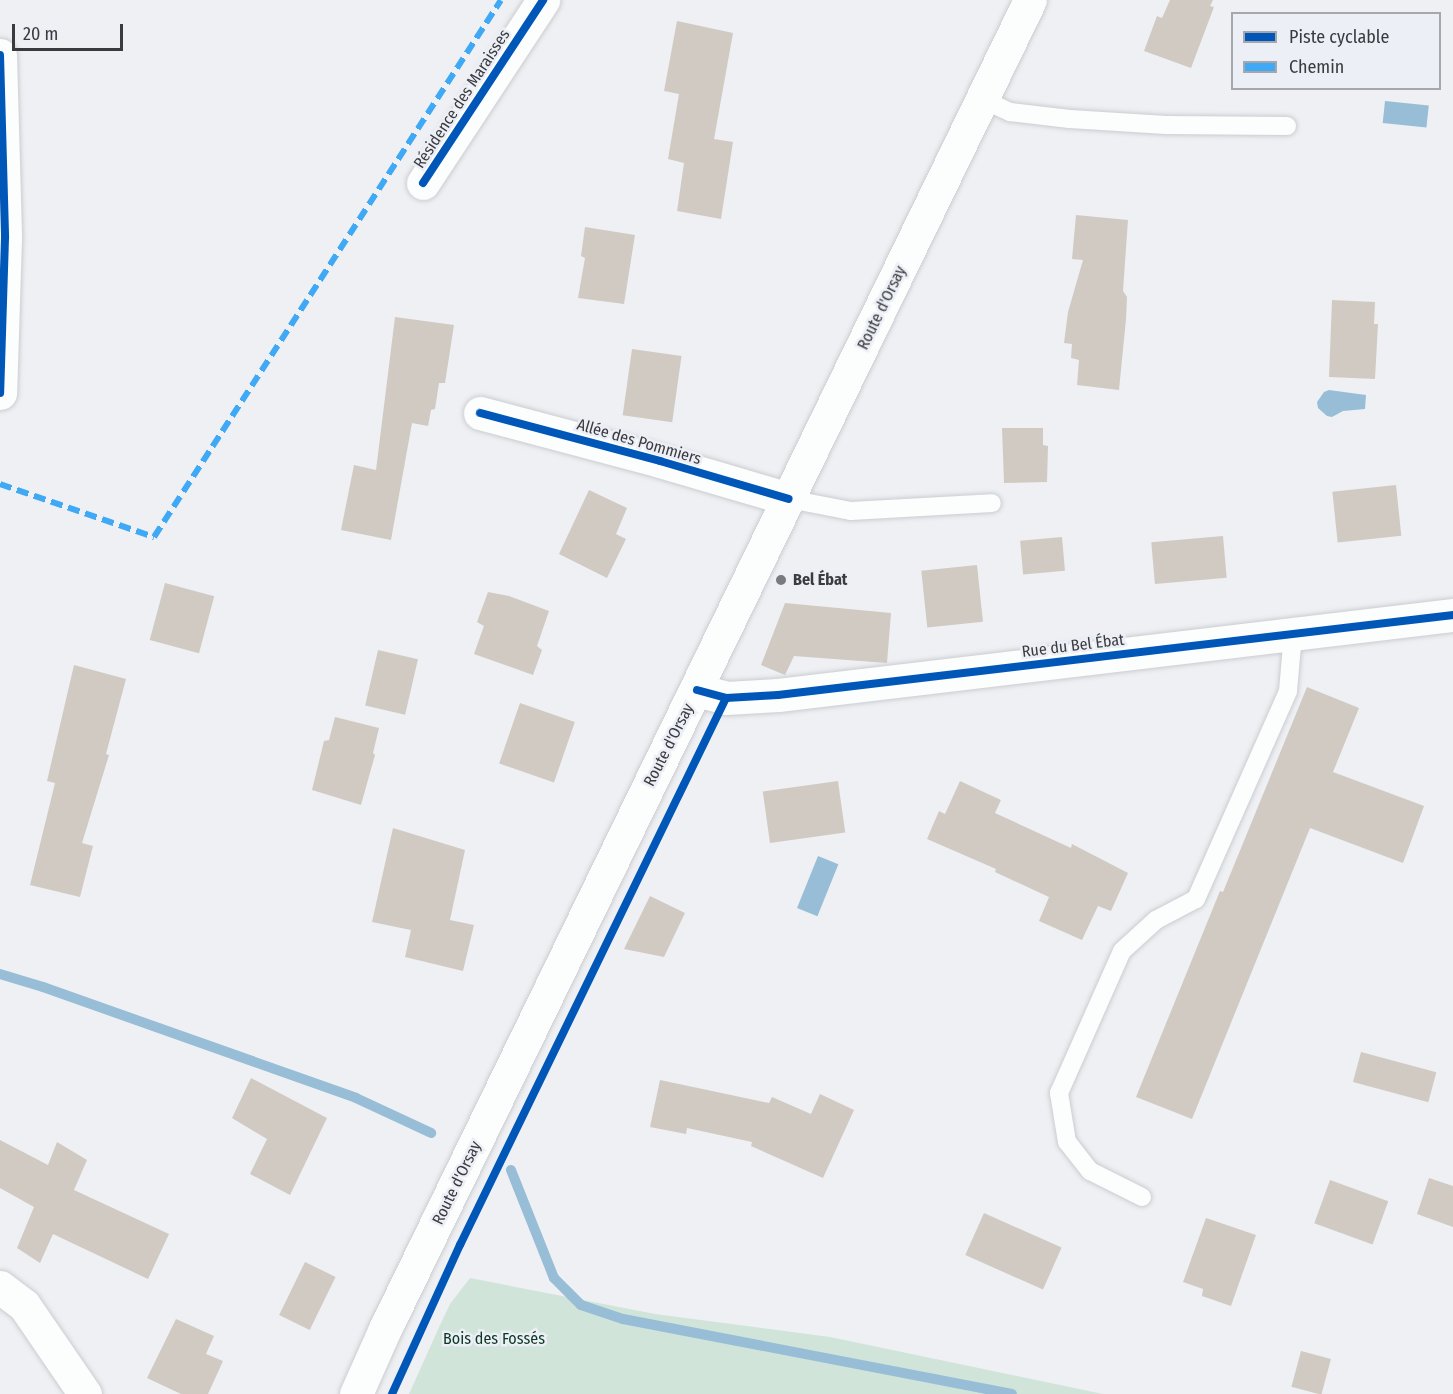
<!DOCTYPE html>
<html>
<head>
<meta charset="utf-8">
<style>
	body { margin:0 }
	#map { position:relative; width:1453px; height:1394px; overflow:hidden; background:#eef0f4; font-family:"Fira Sans Condensed",sans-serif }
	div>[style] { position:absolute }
	.green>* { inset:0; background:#d0e4da }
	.water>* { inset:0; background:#97bed6; transform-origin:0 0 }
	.stream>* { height:10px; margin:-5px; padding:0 5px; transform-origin:5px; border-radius:5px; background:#97bed6 }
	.building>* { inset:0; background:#d1cac3; transform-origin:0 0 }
	.roads { filter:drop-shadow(0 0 2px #cbcdd0) drop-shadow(0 0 2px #cbcdd0) }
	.service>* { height:18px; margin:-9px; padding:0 9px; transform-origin:9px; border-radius:9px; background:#fcfdfd }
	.minor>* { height:33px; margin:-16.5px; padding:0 16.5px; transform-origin:16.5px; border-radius:16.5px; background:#fcfdfd }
	.secondary>* { height:33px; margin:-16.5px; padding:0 16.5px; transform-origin:16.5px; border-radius:16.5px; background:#fcfdfd }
	.quiet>* { height:6px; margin-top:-3px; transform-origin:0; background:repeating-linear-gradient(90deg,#3fa9f5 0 12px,transparent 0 18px) }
	.cycleway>* { height:8px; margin:-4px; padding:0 4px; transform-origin:4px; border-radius:4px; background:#0057b8 }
	.dots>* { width:16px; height:16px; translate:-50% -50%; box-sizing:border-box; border:3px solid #eceff6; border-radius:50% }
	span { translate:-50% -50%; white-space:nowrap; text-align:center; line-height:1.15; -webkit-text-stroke:5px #eceff6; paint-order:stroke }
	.street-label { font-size:16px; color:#3a3b3e }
	.poi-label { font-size:16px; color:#3a3b3e; font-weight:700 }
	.left { translate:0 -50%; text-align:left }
	.park-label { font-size:16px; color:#0a3822 }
	.legend { position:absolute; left:1231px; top:12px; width:210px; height:78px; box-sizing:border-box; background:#eceff6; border:2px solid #a5a7ac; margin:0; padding:8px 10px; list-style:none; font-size:18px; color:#3a3b3e }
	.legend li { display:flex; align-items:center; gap:12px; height:30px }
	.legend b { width:30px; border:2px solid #a5a7ac }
	.scale { position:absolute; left:12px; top:24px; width:111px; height:27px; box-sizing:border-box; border:3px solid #3a3b3e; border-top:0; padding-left:8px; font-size:18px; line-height:21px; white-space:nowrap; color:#3a3b3e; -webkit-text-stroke:4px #eceff6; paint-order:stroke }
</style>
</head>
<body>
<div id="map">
	<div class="green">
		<div style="clip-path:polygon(470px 1278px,655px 1314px,830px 1337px,1103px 1394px,409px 1394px,440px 1325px,450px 1304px)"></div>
	</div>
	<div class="water">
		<div style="left:1385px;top:101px;width:44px;height:22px;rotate:6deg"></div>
		<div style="clip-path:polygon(1329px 390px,1366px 395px,1365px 409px,1343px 411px,1332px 417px,1327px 416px,1318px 408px,1317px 402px,1324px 392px)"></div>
		<div style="left:818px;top:856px;width:22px;height:56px;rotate:22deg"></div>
	</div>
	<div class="stream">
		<div style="left:0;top:974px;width:45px;rotate:16.8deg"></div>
		<div style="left:43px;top:987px;width:332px;rotate:19.5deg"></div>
		<div style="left:356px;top:1098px;width:83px;rotate:25deg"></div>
		<div style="left:511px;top:1170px;width:116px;rotate:68.3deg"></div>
		<div style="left:554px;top:1278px;width:38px;rotate:45deg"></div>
		<div style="left:581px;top:1305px;width:44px;rotate:18.4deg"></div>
		<div style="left:623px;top:1319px;width:396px;rotate:10.9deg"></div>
	</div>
	<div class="building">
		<div style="clip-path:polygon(1170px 0,1213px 0,1210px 6px,1214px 7px,1191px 68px,1144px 51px,1157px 16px,1162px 18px)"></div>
		<div style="clip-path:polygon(677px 21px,733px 33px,714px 139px,733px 142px,721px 219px,677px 211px,684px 163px,668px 159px,679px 94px,664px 91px)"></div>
		<div style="clip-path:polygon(1076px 215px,1128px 220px,1123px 291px,1127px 297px,1126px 319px,1119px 390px,1077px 385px,1079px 360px,1071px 358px,1072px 344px,1064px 343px,1068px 312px,1083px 260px,1072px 259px)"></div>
		<div style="clip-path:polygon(585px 227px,635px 235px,624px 304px,578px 298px,585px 258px,581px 256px)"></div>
		<div style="clip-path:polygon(1332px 300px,1375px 302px,1374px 324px,1378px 324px,1375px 379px,1329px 377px)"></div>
		<div style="clip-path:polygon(395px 317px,454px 325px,445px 383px,439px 383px,435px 409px,431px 410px,428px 426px,412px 423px,391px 540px,341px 530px,354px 465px,376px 470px)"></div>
		<div style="left:632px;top:349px;width:50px;height:67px;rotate:8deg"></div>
		<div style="clip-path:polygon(1002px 428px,1043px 428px,1043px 445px,1048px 446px,1047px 482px,1004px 483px)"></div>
		<div style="left:1396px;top:485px;width:51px;height:64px;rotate:84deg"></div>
		<div style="clip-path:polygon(589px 490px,627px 508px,616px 534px,626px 539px,607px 578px,559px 554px)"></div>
		<div style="left:1223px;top:536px;width:42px;height:72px;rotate:85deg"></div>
		<div style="left:1062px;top:537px;width:34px;height:42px;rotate:85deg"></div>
		<div style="left:977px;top:565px;width:57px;height:56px;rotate:84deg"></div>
		<div style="left:165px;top:583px;width:51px;height:59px;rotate:15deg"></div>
		<div style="clip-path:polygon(488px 592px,509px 596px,549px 611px,537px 646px,542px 650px,533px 675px,474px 654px,484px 626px,477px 622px)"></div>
		<div style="clip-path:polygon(785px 603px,891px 613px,887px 663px,794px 656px,785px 675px,761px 665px)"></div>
		<div style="left:378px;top:650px;width:41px;height:57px;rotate:13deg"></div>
		<div style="clip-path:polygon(74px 665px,126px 679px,106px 754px,109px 755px,82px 843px,93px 846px,80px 897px,30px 885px,55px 783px,47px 781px)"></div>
		<div style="clip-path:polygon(1307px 687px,1359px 708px,1333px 772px,1424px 806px,1403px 863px,1310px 828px,1192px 1119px,1136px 1097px,1220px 891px,1223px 892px)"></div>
		<div style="left:520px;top:703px;width:58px;height:64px;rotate:19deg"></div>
		<div style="clip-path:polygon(335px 717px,379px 728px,373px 753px,375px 755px,361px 805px,312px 790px,324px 741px,329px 740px)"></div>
		<div style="left:838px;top:781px;width:52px;height:76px;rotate:82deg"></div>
		<div style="clip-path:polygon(960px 781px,1001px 800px,995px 813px,1071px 848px,1072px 844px,1128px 873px,1111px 911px,1098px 906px,1082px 940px,1039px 921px,1049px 897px,995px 872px,996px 869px,927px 839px,939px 811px,945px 814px)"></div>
		<div style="clip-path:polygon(393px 828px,465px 850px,450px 920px,474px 925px,463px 971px,405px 957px,411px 930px,372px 922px)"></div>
		<div style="clip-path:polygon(650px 896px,685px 913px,664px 957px,624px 949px)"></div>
		<div style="left:1361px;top:1052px;width:78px;height:31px;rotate:15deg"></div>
		<div style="clip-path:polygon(251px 1078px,327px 1118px,290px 1195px,250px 1174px,267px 1139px,232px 1118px)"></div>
		<div style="clip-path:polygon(660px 1080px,769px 1103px,772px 1097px,811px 1114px,820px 1094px,854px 1110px,823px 1178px,751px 1146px,752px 1142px,687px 1128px,686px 1134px,650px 1127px)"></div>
		<div style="clip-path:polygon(0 1140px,48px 1165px,57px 1142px,87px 1160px,74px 1190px,169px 1234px,148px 1279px,53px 1234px,40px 1263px,17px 1248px,34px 1207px,0 1188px)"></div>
		<div style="clip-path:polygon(1429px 1178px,1453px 1186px,1453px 1227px,1417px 1214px)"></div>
		<div style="left:1330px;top:1180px;width:62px;height:46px;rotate:20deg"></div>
		<div style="left:984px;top:1213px;width:85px;height:46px;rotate:24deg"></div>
		<div style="clip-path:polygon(1206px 1218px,1256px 1235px,1231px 1306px,1202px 1296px,1203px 1289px,1183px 1282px)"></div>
		<div style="left:305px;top:1262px;width:34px;height:59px;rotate:26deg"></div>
		<div style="clip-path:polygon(176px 1319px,214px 1336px,206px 1354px,223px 1361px,208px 1394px,181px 1394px,147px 1378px)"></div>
		<div style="left:1301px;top:1351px;width:31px;height:37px;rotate:15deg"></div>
	</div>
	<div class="roads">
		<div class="service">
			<div style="left:982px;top:99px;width:31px;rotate:25deg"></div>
			<div style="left:1010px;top:112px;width:60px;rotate:6.7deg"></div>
			<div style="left:1070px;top:119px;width:96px;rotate:3.6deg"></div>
			<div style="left:1166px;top:125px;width:121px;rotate:0.5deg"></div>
			<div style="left:789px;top:499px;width:63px;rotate:11deg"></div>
			<div style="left:851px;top:511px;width:141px;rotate:-3.2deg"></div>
			<div style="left:1142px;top:1197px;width:58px;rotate:-153.4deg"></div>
			<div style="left:1090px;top:1171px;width:37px;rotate:-128deg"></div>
			<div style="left:1067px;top:1142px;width:50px;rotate:-99.3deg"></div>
			<div style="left:1059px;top:1093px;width:155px;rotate:-66.1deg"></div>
			<div style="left:1122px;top:951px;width:46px;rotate:-42.4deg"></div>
			<div style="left:1156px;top:920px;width:45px;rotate:-27.7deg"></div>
			<div style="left:1196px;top:899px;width:227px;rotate:-66.1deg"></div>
			<div style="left:1288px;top:691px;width:57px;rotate:-85deg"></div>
		</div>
		<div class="minor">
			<div style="left:0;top:55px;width:183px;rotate:88.4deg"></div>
			<div style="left:5px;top:238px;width:155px;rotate:91.8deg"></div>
			<div style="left:423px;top:183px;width:219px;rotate:-56.7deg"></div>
			<div style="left:480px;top:413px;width:186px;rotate:14.9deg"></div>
			<div style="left:660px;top:461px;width:134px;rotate:16.4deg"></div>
			<div style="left:697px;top:690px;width:30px;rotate:15deg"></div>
			<div style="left:726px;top:698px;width:52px;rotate:-3.3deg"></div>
			<div style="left:778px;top:695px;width:680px;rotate:-6.76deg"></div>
			<div style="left:0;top:1287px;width:30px;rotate:37deg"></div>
			<div style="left:24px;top:1305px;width:108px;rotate:55.6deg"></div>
		</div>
		<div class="secondary">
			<div style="left:356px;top:1394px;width:69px;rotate:-66deg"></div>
			<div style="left:384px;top:1331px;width:1479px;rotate:-64.11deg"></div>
		</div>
	</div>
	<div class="quiet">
		<div style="left:0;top:484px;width:163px;rotate:19deg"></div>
		<div style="left:154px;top:537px;width:639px;rotate:-57.13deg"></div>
	</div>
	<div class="cycleway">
		<div style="left:0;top:55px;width:183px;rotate:88.4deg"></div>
		<div style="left:5px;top:238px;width:155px;rotate:91.8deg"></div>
		<div style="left:423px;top:183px;width:219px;rotate:-56.7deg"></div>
		<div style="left:480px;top:413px;width:186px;rotate:14.9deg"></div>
		<div style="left:660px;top:461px;width:134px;rotate:16.4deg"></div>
		<div style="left:697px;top:690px;width:30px;rotate:15deg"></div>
		<div style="left:726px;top:698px;width:52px;rotate:-3.3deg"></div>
		<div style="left:778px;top:695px;width:680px;rotate:-6.76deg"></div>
		<div style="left:392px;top:1394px;width:164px;rotate:-65.5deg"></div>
		<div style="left:460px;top:1245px;width:608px;rotate:-64.07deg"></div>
	</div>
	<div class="dots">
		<div style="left:781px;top:580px;background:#797a7e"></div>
	</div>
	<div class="street-label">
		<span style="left:462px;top:99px;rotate:-57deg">Résidence des Maraisses</span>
		<span style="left:882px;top:308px;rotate:-64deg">Route d'Orsay</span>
		<span style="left:639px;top:442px;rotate:16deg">Allée des Pommiers</span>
		<span style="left:1073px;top:646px;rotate:-7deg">Rue du Bel Ébat</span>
		<span style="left:669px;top:745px;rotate:-63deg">Route d'Orsay</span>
		<span style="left:457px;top:1183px;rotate:-64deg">Route d'Orsay</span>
	</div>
	<div class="poi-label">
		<span class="left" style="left:793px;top:580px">Bel Ébat</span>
	</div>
	<div class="park-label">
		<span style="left:494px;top:1339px">Bois des Fossés</span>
	</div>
	<ul class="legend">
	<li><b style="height:8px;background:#0057b8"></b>Piste cyclable</li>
	<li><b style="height:8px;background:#3fa9f5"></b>Chemin</li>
	</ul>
	<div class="scale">20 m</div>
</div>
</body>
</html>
